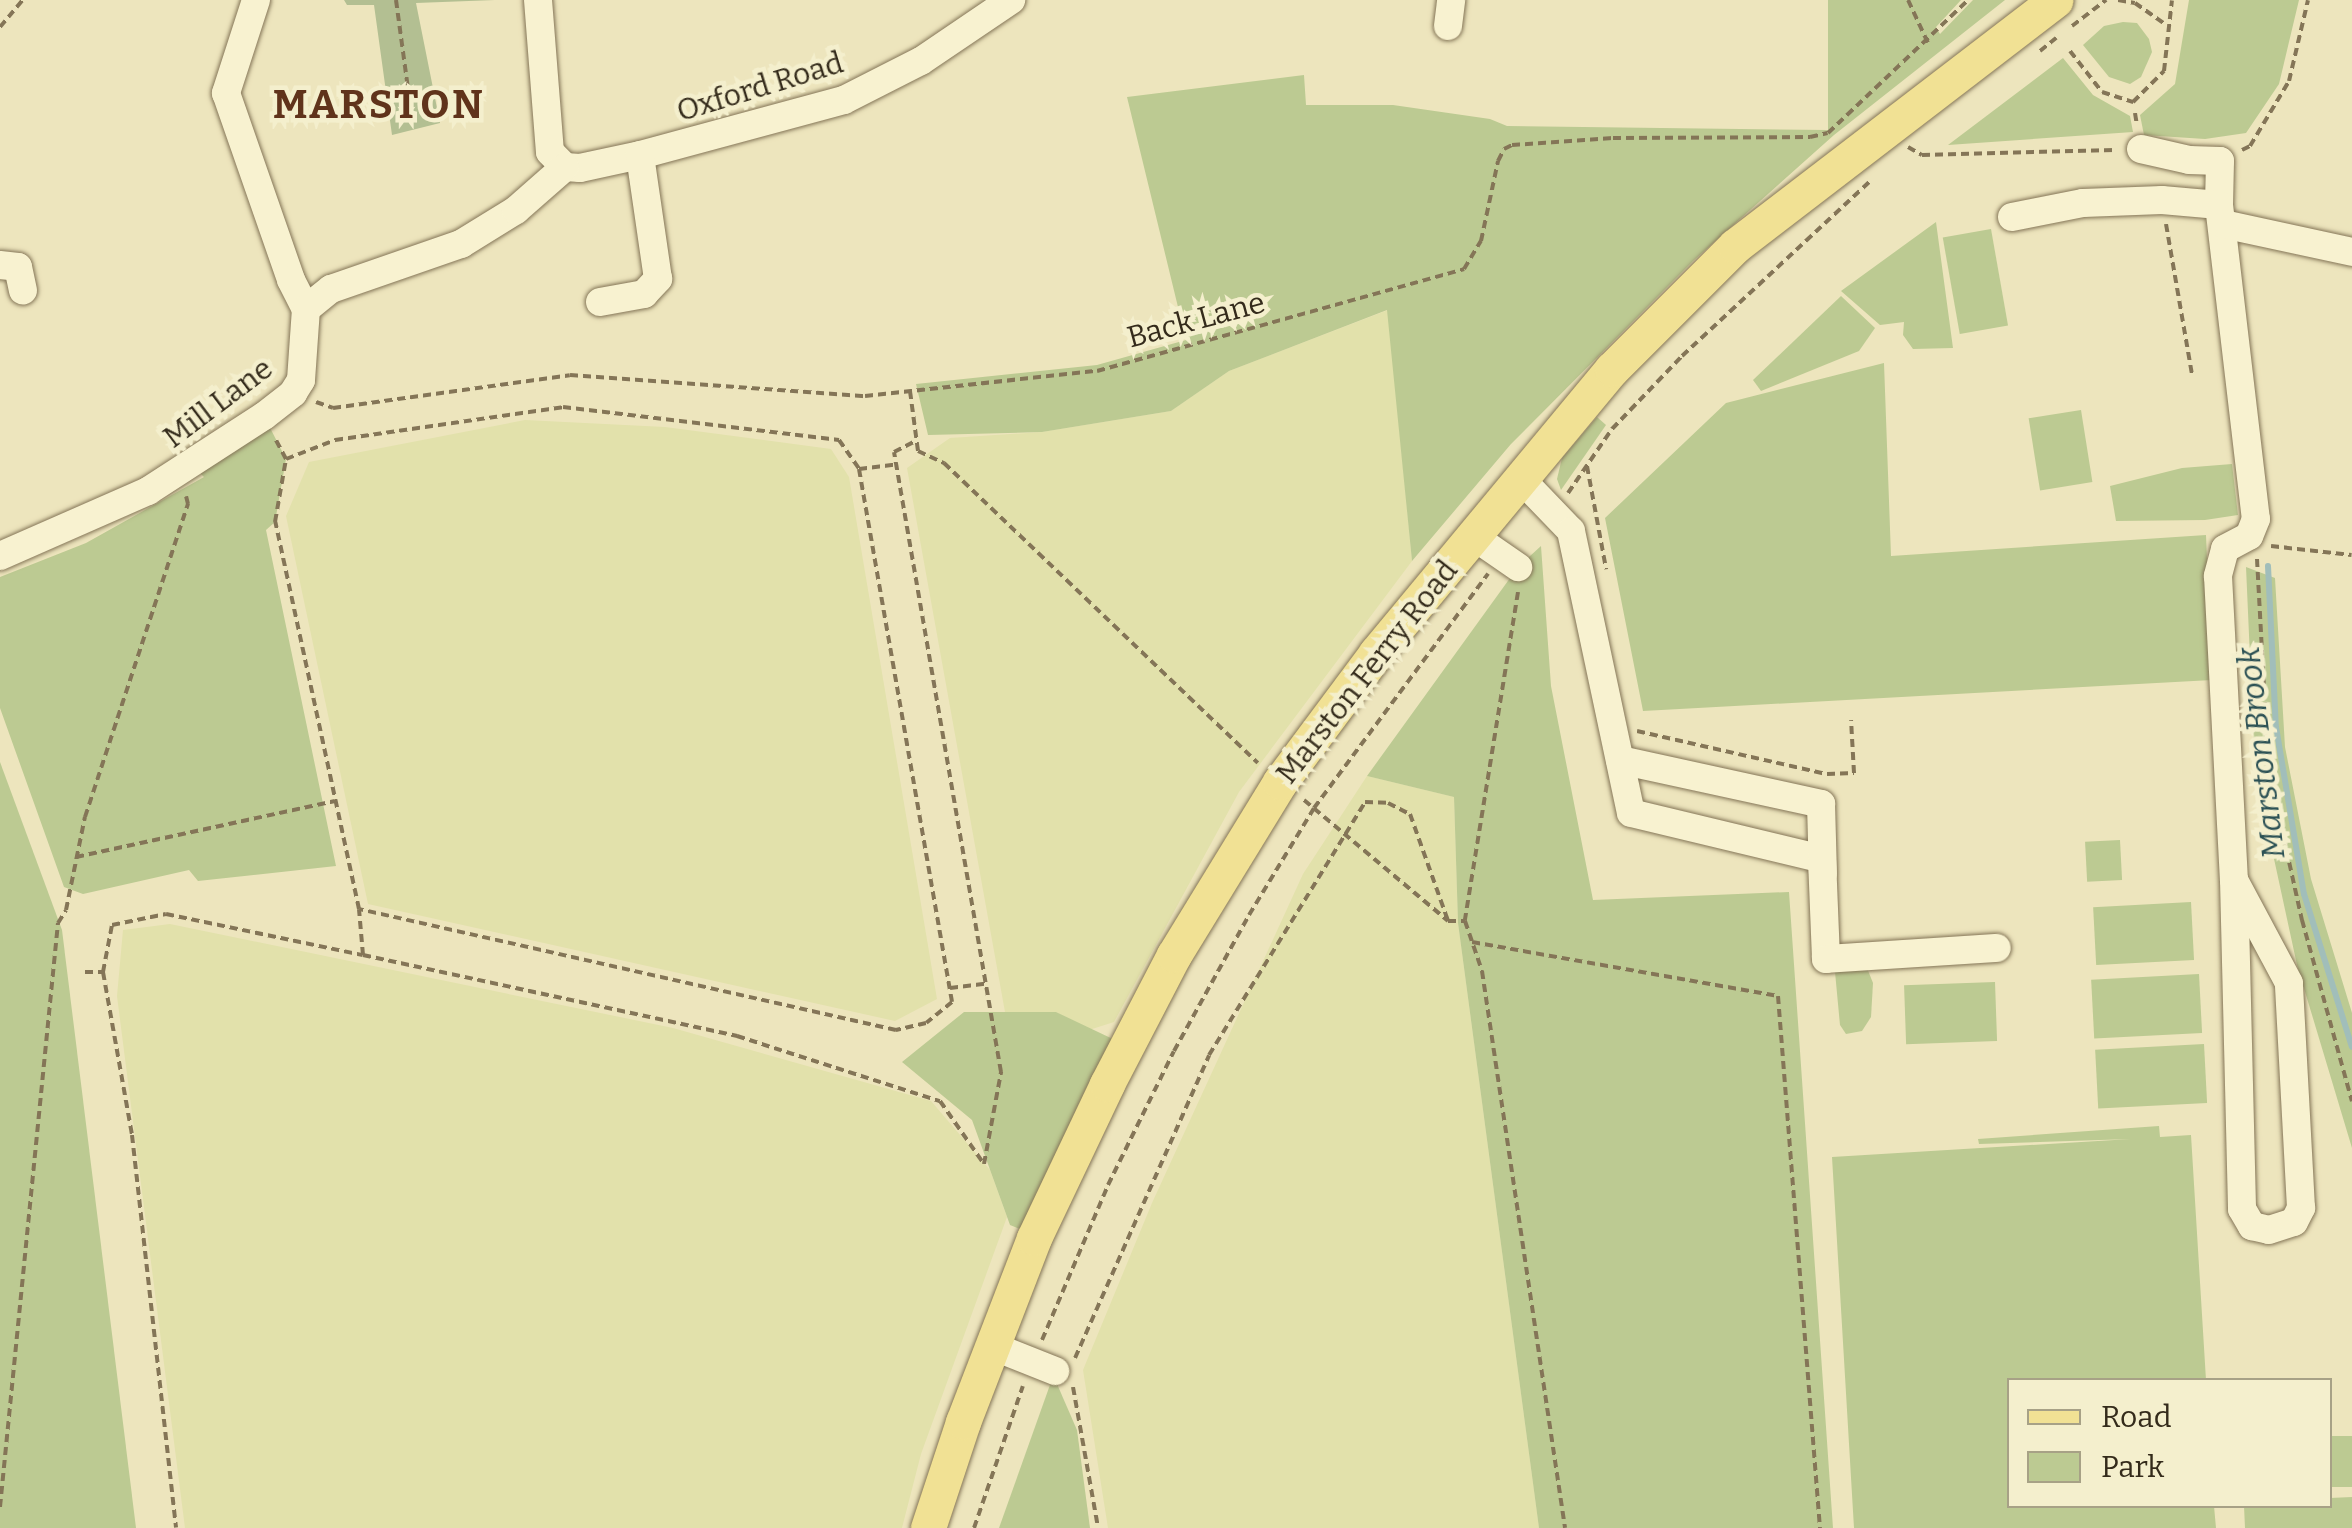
<!DOCTYPE html>
<html>
<head>
<meta charset="utf-8">
<style>
	body { margin:0 }
	#map { position:relative; width:2352px; height:1528px; overflow:hidden; background:#ede5bd; font-family:Bitter,serif }
	div>[style] { position:absolute }
	.farmland>* { inset:0; background:#e2e1ab }
	.green>* { inset:0; background:#bcca92; transform-origin:0 0 }
	.cemetery>* { inset:0; background:#b3bf92 }
	.stream>* { height:6px; margin:-3px; padding:0 3px; transform-origin:3px; border-radius:3px; background:#a1beba }
	.path>* { height:4px; margin-top:-2px; transform-origin:0; background:repeating-linear-gradient(90deg,#847557 0 8px,transparent 0 13px) }
	.roads { filter:drop-shadow(0 0 2px #847557) drop-shadow(0 0 2px #847557) }
	.minor>* { height:28px; margin:-14px; padding:0 14px; transform-origin:14px; border-radius:14px; background:#f8f2d0 }
	.major>* { height:35px; margin:-17.5px; padding:0 17.5px; transform-origin:17.5px; border-radius:17.5px; background:#f1e194 }
	span { translate:-50% -50%; white-space:nowrap; text-align:center; line-height:1.15; -webkit-text-stroke:9px #f4efcd; paint-order:stroke }
	.street-label { font-size:30px; color:#342b1b }
	.water-label { font-size:32px; color:#2b5054; font-style:italic }
	.district-label { font-size:40px; color:#60331b; font-weight:700; letter-spacing:2.5px }
	.legend { position:absolute; left:2007px; top:1378px; width:325px; height:130px; box-sizing:border-box; background:#f4efcd; border:2px solid #a7a186; margin:0; padding:12px 18px; list-style:none; font-size:30px; color:#342b1b }
	.legend li { display:flex; align-items:center; gap:20px; height:50px }
	.legend b { width:50px; border:2px solid #a7a186 }
</style>
</head>
<body>
<div id="map">
	<div class="farmland">
		<div style="clip-path:polygon(1388px 310px,1412px 561px,1239px 792px,1114px 1022px,1089px 1030px,1056px 1012px,1009px 1016px,1005px 1012px,907px 468px,950px 438px,1042px 432px,1171px 411px,1229px 371px)"></div>
		<div style="clip-path:polygon(525px 420px,665px 427px,831px 449px,849px 477px,937px 999px,895px 1021px,368px 904px,286px 516px,309px 462px)"></div>
		<div style="clip-path:polygon(1367px 776px,1454px 797px,1458px 923px,1539px 1528px,1108px 1528px,1083px 1370px,1152px 1203px,1303px 874px)"></div>
		<div style="clip-path:polygon(170px 924px,673px 1028px,931px 1101px,990px 1170px,1007px 1217px,921px 1454px,902px 1528px,185px 1528px,117px 996px,123px 930px)"></div>
	</div>
	<div class="green">
		<div style="clip-path:polygon(1828px 0,1961px 0,1936px 27px,1940px 34px,1973px 0,2005px 0,1834px 135px,1693px 261px,1511px 444px,1412px 561px,1387px 310px,1229px 371px,1171px 411px,1042px 432px,928px 435px,916px 384px,1097px 365px,1186px 340px,1127px 97px,1304px 75px,1306px 105px,1393px 105px,1490px 119px,1507px 126px,1828px 130px)"></div>
		<div style="clip-path:polygon(2189px 0,2299px 0,2279px 84px,2246px 133px,2205px 139px,2144px 135px,2140px 115px,2175px 84px)"></div>
		<div style="clip-path:polygon(2123px 22px,2137px 23px,2149px 39px,2152px 52px,2141px 77px,2130px 84px,2109px 77px,2083px 45px,2104px 26px)"></div>
		<div style="clip-path:polygon(2063px 58px,2093px 95px,2130px 116px,2133px 132px,1948px 145px)"></div>
		<div style="clip-path:polygon(1936px 222px,1953px 348px,1913px 349px,1903px 335px,1904px 322px,1880px 325px,1841px 291px)"></div>
		<div style="left:1991px;top:229px;width:98px;height:49px;rotate:80deg"></div>
		<div style="clip-path:polygon(1841px 296px,1875px 328px,1859px 351px,1761px 391px,1753px 380px)"></div>
		<div style="clip-path:polygon(1884px 363px,1891px 556px,2206px 535px,2212px 680px,1643px 711px,1605px 518px,1726px 403px)"></div>
		<div style="left:2081px;top:410px;width:73px;height:53px;rotate:81deg"></div>
		<div style="clip-path:polygon(264px 416px,286px 459px,275px 522px,266px 530px,336px 866px,198px 881px,189px 870px,83px 894px,64px 887px,0 708px,0 577px,86px 543px,204px 477px,192px 465px)"></div>
		<div style="clip-path:polygon(1597px 417px,1606px 425px,1561px 490px,1557px 479px,1562px 458px)"></div>
		<div style="clip-path:polygon(2232px 464px,2238px 515px,2205px 520px,2116px 521px,2110px 486px,2182px 468px)"></div>
		<div style="clip-path:polygon(1541px 546px,1551px 686px,1593px 900px,1789px 892px,1833px 1528px,1539px 1528px,1458px 923px,1454px 797px,1367px 776px,1518px 567px)"></div>
		<div style="clip-path:polygon(2246px 567px,2275px 578px,2285px 747px,2311px 879px,2352px 1013px,2352px 1148px,2297px 965px,2255px 771px)"></div>
		<div style="clip-path:polygon(0 762px,62px 930px,136px 1528px,0 1528px)"></div>
		<div style="left:2120px;top:840px;width:40px;height:35px;rotate:87deg"></div>
		<div style="left:2191px;top:902px;width:58px;height:98px;rotate:87deg"></div>
		<div style="clip-path:polygon(1867px 968px,1873px 983px,1871px 1017px,1862px 1031px,1846px 1034px,1840px 1025px,1835px 972px)"></div>
		<div style="left:2199px;top:974px;width:59px;height:108px;rotate:87deg"></div>
		<div style="left:1995px;top:982px;width:59px;height:91px;rotate:88deg"></div>
		<div style="clip-path:polygon(964px 1012px,1056px 1012px,1117px 1041px,1025px 1231px,1010px 1225px,972px 1120px,902px 1062px)"></div>
		<div style="left:2204px;top:1044px;width:59px;height:109px;rotate:87deg"></div>
		<div style="clip-path:polygon(2159px 1126px,2160px 1137px,2191px 1135px,2206px 1380px,2010px 1380px,2010px 1506px,2214px 1506px,2216px 1528px,1854px 1528px,1832px 1157px,2131px 1139px,1979px 1144px,1978px 1139px)"></div>
		<div style="clip-path:polygon(1051px 1382px,1057px 1384px,1077px 1430px,1090px 1528px,999px 1528px)"></div>
		<div style="left:2352px;top:1436px;width:51px;height:22px;rotate:90deg"></div>
		<div style="clip-path:polygon(2352px 1497px,2352px 1528px,2245px 1528px,2244px 1506px,2330px 1506px,2330px 1498px)"></div>
	</div>
	<div class="cemetery">
		<div style="clip-path:polygon(344px 0,495px 0,416px 3px,440px 123px,392px 135px,374px 5px,347px 5px)"></div>
	</div>
	<div class="stream">
		<div style="left:2268px;top:566px;width:161px;rotate:87.2deg"></div>
		<div style="left:2276px;top:727px;width:169px;rotate:80.5deg"></div>
		<div style="left:2304px;top:894px;width:160px;rotate:72.6deg"></div>
	</div>
	<div class="path">
		<div style="left:396px;top:0;width:105px;rotate:82.3deg"></div>
		<div style="left:1908px;top:0;width:47px;rotate:65.1deg"></div>
		<div style="left:2118px;top:0;width:17px;rotate:10deg"></div>
		<div style="left:2135px;top:3px;width:38px;rotate:35deg"></div>
		<div style="left:2072px;top:26px;width:43px;rotate:-37.4deg"></div>
		<div style="left:0;top:27px;width:35px;rotate:-50deg"></div>
		<div style="left:2040px;top:51px;width:21px;rotate:-39deg"></div>
		<div style="left:2070px;top:51px;width:52px;rotate:52deg"></div>
		<div style="left:2102px;top:92px;width:33px;rotate:18deg"></div>
		<div style="left:2133px;top:102px;width:44px;rotate:-45deg"></div>
		<div style="left:2164px;top:71px;width:71px;rotate:-83.6deg"></div>
		<div style="left:2135px;top:113px;width:12px;rotate:81deg"></div>
		<div style="left:1908px;top:147px;width:16px;rotate:30deg"></div>
		<div style="left:1922px;top:155px;width:193px;rotate:-1.5deg"></div>
		<div style="left:2242px;top:150px;width:9px;rotate:-27deg"></div>
		<div style="left:2250px;top:146px;width:76px;rotate:-59deg"></div>
		<div style="left:2289px;top:81px;width:83px;rotate:-76.8deg"></div>
		<div style="left:2166px;top:224px;width:152px;rotate:80.2deg"></div>
		<div style="left:910px;top:391px;width:61px;rotate:82.4deg"></div>
		<div style="left:918px;top:451px;width:29px;rotate:25deg"></div>
		<div style="left:944px;top:463px;width:434px;rotate:43.7deg"></div>
		<div style="left:316px;top:402px;width:18px;rotate:19deg"></div>
		<div style="left:333px;top:408px;width:239px;rotate:-7.9deg"></div>
		<div style="left:570px;top:375px;width:296px;rotate:4.1deg"></div>
		<div style="left:865px;top:396px;width:233px;rotate:-6.2deg"></div>
		<div style="left:1097px;top:371px;width:381px;rotate:-15.5deg"></div>
		<div style="left:1464px;top:269px;width:33px;rotate:-59deg"></div>
		<div style="left:1481px;top:241px;width:82px;rotate:-78deg"></div>
		<div style="left:1498px;top:161px;width:13px;rotate:-63deg"></div>
		<div style="left:1504px;top:149px;width:9px;rotate:-27deg"></div>
		<div style="left:1512px;top:145px;width:101px;rotate:-4deg"></div>
		<div style="left:1613px;top:138px;width:197px;rotate:-0.3deg"></div>
		<div style="left:1810px;top:137px;width:18px;rotate:-13deg"></div>
		<div style="left:1828px;top:133px;width:193px;rotate:-43.5deg"></div>
		<div style="left:286px;top:459px;width:53px;rotate:-21.2deg"></div>
		<div style="left:335px;top:440px;width:230px;rotate:-8.2deg"></div>
		<div style="left:563px;top:407px;width:278px;rotate:6.8deg"></div>
		<div style="left:839px;top:440px;width:35px;rotate:55deg"></div>
		<div style="left:859px;top:469px;width:541px;rotate:80.1deg"></div>
		<div style="left:952px;top:1002px;width:33px;rotate:141deg"></div>
		<div style="left:926px;top:1023px;width:31px;rotate:167deg"></div>
		<div style="left:896px;top:1030px;width:550px;rotate:-167.3deg"></div>
		<div style="left:1587px;top:466px;width:105px;rotate:79.5deg"></div>
		<div style="left:859px;top:469px;width:35px;rotate:-7deg"></div>
		<div style="left:1568px;top:493px;width:78px;rotate:-55.5deg"></div>
		<div style="left:1612px;top:429px;width:101px;rotate:-46.2deg"></div>
		<div style="left:1682px;top:356px;width:257px;rotate:-42.9deg"></div>
		<div style="left:2271px;top:546px;width:81px;rotate:6.3deg"></div>
		<div style="left:2257px;top:559px;width:187px;rotate:86.9deg"></div>
		<div style="left:2267px;top:746px;width:67px;rotate:80.5deg"></div>
		<div style="left:2278px;top:812px;width:111px;rotate:77.5deg"></div>
		<div style="left:2302px;top:920px;width:188px;rotate:74.6deg"></div>
		<div style="left:1518px;top:592px;width:333px;rotate:99.2deg"></div>
		<div style="left:1465px;top:921px;width:53px;rotate:71.2deg"></div>
		<div style="left:1482px;top:971px;width:563px;rotate:81.52deg"></div>
		<div style="left:1637px;top:731px;width:195px;rotate:12.8deg"></div>
		<div style="left:1827px;top:774px;width:27px;rotate:-2deg"></div>
		<div style="left:1854px;top:773px;width:53px;rotate:-93.2deg"></div>
		<div style="left:1304px;top:800px;width:188px;rotate:40deg"></div>
		<div style="left:1448px;top:921px;width:17px"></div>
		<div style="left:76px;top:857px;width:265px;rotate:-12.2deg"></div>
		<div style="left:1472px;top:942px;width:311px;rotate:10deg"></div>
		<div style="left:1778px;top:996px;width:534px;rotate:85.49deg"></div>
		<div style="left:363px;top:955px;width:383px;rotate:12.2deg"></div>
		<div style="left:737px;top:1036px;width:213px;rotate:17.8deg"></div>
		<div style="left:940px;top:1101px;width:77px;rotate:55.1deg"></div>
		<div style="left:984px;top:1164px;width:94px;rotate:-79.5deg"></div>
		<div style="left:1001px;top:1072px;width:629px;rotate:-99.79deg"></div>
		<div style="left:894px;top:452px;width:25px;rotate:-27deg"></div>
		<div style="left:85px;top:972px;width:18px"></div>
		<div style="left:103px;top:972px;width:166px;rotate:79.9deg"></div>
		<div style="left:132px;top:1135px;width:395px;rotate:83.6deg"></div>
		<div style="left:103px;top:972px;width:48px;rotate:-79.2deg"></div>
		<div style="left:112px;top:925px;width:55px;rotate:-11.5deg"></div>
		<div style="left:166px;top:914px;width:201px;rotate:11.8deg"></div>
		<div style="left:363px;top:955px;width:46px;rotate:-95deg"></div>
		<div style="left:359px;top:909px;width:396px;rotate:-102.2deg"></div>
		<div style="left:275px;top:522px;width:64px;rotate:-80.1deg"></div>
		<div style="left:286px;top:459px;width:24px;rotate:-118deg"></div>
		<div style="left:950px;top:988px;width:35px;rotate:-7deg"></div>
		<div style="left:1042px;top:1340px;width:168px;rotate:-66.9deg"></div>
		<div style="left:1108px;top:1185px;width:149px;rotate:-63.8deg"></div>
		<div style="left:1174px;top:1051px;width:155px;rotate:-61.1deg"></div>
		<div style="left:1249px;top:915px;width:125px;rotate:-58.7deg"></div>
		<div style="left:1314px;top:808px;width:292px;rotate:-53.4deg"></div>
		<div style="left:1075px;top:1358px;width:331px;rotate:-66.1deg"></div>
		<div style="left:1209px;top:1055px;width:297px;rotate:-58.3deg"></div>
		<div style="left:1365px;top:802px;width:23px;rotate:2deg"></div>
		<div style="left:1388px;top:803px;width:25px;rotate:27deg"></div>
		<div style="left:1410px;top:814px;width:114px;rotate:70.4deg"></div>
		<div style="left:1073px;top:1387px;width:143px;rotate:79.9deg"></div>
		<div style="left:0;top:1507px;width:587px;rotate:-84.33deg"></div>
		<div style="left:58px;top:923px;width:15px;rotate:-58deg"></div>
		<div style="left:66px;top:910px;width:95px;rotate:-78.5deg"></div>
		<div style="left:85px;top:817px;width:330px;rotate:-71.8deg"></div>
		<div style="left:188px;top:504px;width:8px;rotate:-104deg"></div>
		<div style="left:974px;top:1528px;width:150px;rotate:-71deg"></div>
	</div>
	<div class="roads">
		<div class="minor">
			<div style="left:256px;top:0;width:98px;rotate:107.9deg"></div>
			<div style="left:226px;top:93px;width:198px;rotate:70.8deg"></div>
			<div style="left:291px;top:280px;width:33px;rotate:63deg"></div>
			<div style="left:538px;top:0;width:152px;rotate:85.5deg"></div>
			<div style="left:550px;top:152px;width:21px;rotate:45deg"></div>
			<div style="left:1448px;top:26px;width:26px;rotate:-83deg"></div>
			<div style="left:2141px;top:149px;width:49px;rotate:12.9deg"></div>
			<div style="left:2189px;top:160px;width:31px;rotate:2deg"></div>
			<div style="left:2220px;top:161px;width:44px;rotate:91.3deg"></div>
			<div style="left:2219px;top:205px;width:316px;rotate:83.3deg"></div>
			<div style="left:2256px;top:519px;width:18px;rotate:112deg"></div>
			<div style="left:2249px;top:536px;width:27px;rotate:152deg"></div>
			<div style="left:2225px;top:549px;width:28px;rotate:105deg"></div>
			<div style="left:2218px;top:576px;width:304px;rotate:87deg"></div>
			<div style="left:2234px;top:880px;width:329px;rotate:88.6deg"></div>
			<div style="left:2242px;top:1209px;width:20px;rotate:60deg"></div>
			<div style="left:2252px;top:1226px;width:17px;rotate:13deg"></div>
			<div style="left:2269px;top:1230px;width:26px;rotate:-18deg"></div>
			<div style="left:2294px;top:1222px;width:16px;rotate:-63deg"></div>
			<div style="left:2301px;top:1208px;width:225px;rotate:-93.1deg"></div>
			<div style="left:2289px;top:983px;width:117px;rotate:-118.1deg"></div>
			<div style="left:565px;top:167px;width:15px;rotate:4deg"></div>
			<div style="left:580px;top:168px;width:61px;rotate:-12.2deg"></div>
			<div style="left:640px;top:155px;width:211px;rotate:-15.1deg"></div>
			<div style="left:844px;top:100px;width:86px;rotate:-26.9deg"></div>
			<div style="left:921px;top:61px;width:109px;rotate:-34.1deg"></div>
			<div style="left:2012px;top:217px;width:72px;rotate:-11.2deg"></div>
			<div style="left:2083px;top:203px;width:79px;rotate:-2.2deg"></div>
			<div style="left:2162px;top:200px;width:57px;rotate:5deg"></div>
			<div style="left:2223px;top:224px;width:132px;rotate:12.2deg"></div>
			<div style="left:0;top:265px;width:18px;rotate:6deg"></div>
			<div style="left:18px;top:267px;width:24px;rotate:78deg"></div>
			<div style="left:600px;top:302px;width:45px;rotate:-10.3deg"></div>
			<div style="left:644px;top:294px;width:21px;rotate:-47deg"></div>
			<div style="left:658px;top:279px;width:125px;rotate:-98.3deg"></div>
			<div style="left:1521px;top:479px;width:72px;rotate:46.1deg"></div>
			<div style="left:1571px;top:531px;width:288px;rotate:78deg"></div>
			<div style="left:1631px;top:813px;width:196px;rotate:13.5deg"></div>
			<div style="left:1822px;top:859px;width:100px;rotate:87.7deg"></div>
			<div style="left:1826px;top:959px;width:171px;rotate:-3.7deg"></div>
			<div style="left:1473px;top:536px;width:55px;rotate:34.6deg"></div>
			<div style="left:0;top:556px;width:162px;rotate:-23.7deg"></div>
			<div style="left:148px;top:491px;width:138px;rotate:-32.9deg"></div>
			<div style="left:264px;top:416px;width:37px;rotate:-38deg"></div>
			<div style="left:293px;top:393px;width:15px;rotate:-58deg"></div>
			<div style="left:301px;top:380px;width:71px;rotate:-86deg"></div>
			<div style="left:306px;top:309px;width:32px;rotate:-39deg"></div>
			<div style="left:331px;top:289px;width:138px;rotate:-19.1deg"></div>
			<div style="left:461px;top:244px;width:65px;rotate:-31.7deg"></div>
			<div style="left:516px;top:210px;width:65px;rotate:-41.3deg"></div>
			<div style="left:1620px;top:760px;width:206px;rotate:12.3deg"></div>
			<div style="left:1821px;top:804px;width:70px;rotate:88.4deg"></div>
			<div style="left:992px;top:1346px;width:68px;rotate:21.6deg"></div>
		</div>
		<div class="major">
			<div style="left:928px;top:1528px;width:112px;rotate:-71.7deg"></div>
			<div style="left:963px;top:1422px;width:197px;rotate:-68.9deg"></div>
			<div style="left:1034px;top:1238px;width:170px;rotate:-64.6deg"></div>
			<div style="left:1107px;top:1084px;width:145px;rotate:-62.6deg"></div>
			<div style="left:1174px;top:955px;width:203px;rotate:-58.5deg"></div>
			<div style="left:1280px;top:782px;width:161px;rotate:-53.3deg"></div>
			<div style="left:1376px;top:653px;width:369px;rotate:-50.3deg"></div>
			<div style="left:1612px;top:369px;width:174px;rotate:-45deg"></div>
			<div style="left:1735px;top:246px;width:404px;rotate:-37.5deg"></div>
		</div>
	</div>
	<div class="street-label">
		<span style="left:760px;top:87px;rotate:-17deg">Oxford Road</span>
		<span style="left:1196px;top:320px;rotate:-15deg">Back Lane</span>
		<span style="left:218px;top:403px;rotate:-37deg">Mill Lane</span>
		<span style="left:1367px;top:672px;rotate:-52deg">Marston Ferry Road</span>
	</div>
	<div class="water-label">
		<span style="left:2261px;top:753px;rotate:-97deg">Marston Brook</span>
	</div>
	<div class="district-label">
		<span style="left:379px;top:105px">MARSTON</span>
	</div>
	<ul class="legend">
	<li><b style="height:12px;background:#f1e194"></b>Road</li>
	<li><b style="height:28px;background:#bcca92"></b>Park</li>
	</ul>
</div>
</body>
</html>
